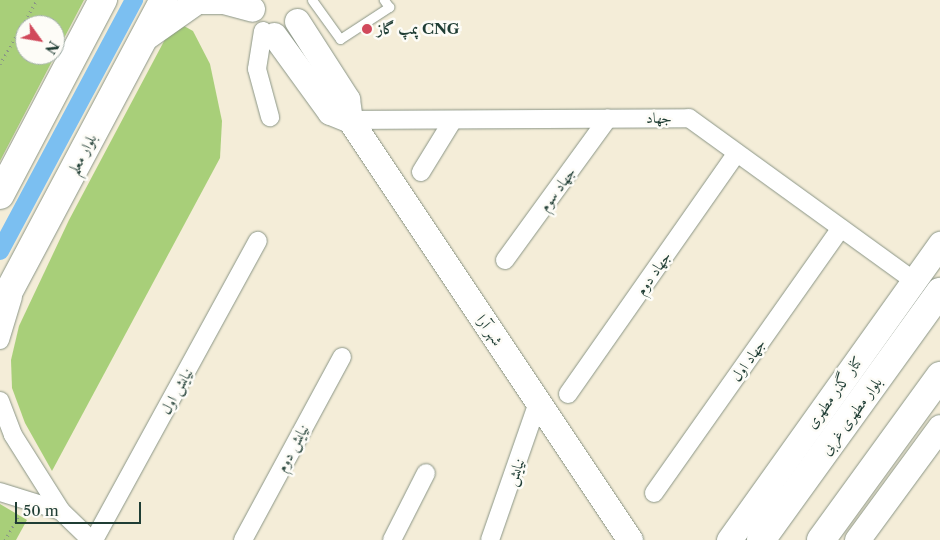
<!DOCTYPE html>
<html>
<head>
<meta charset="utf-8">
<style>
	body { margin:0 }
	#map { position:relative; width:940px; height:540px; overflow:hidden; background:#f4edd8; font-family:"Libre Caslon Text",Amiri,serif }
	div>[style] { position:absolute }
	.green>* { inset:0; background:#a8cf79 }
	.canal>* { height:18px; margin:-9px; padding:0 9px; transform-origin:9px; border-radius:9px; background:#7bbff1 }
	.path>* { height:3px; margin-top:-1.5px; transform-origin:0; background:repeating-linear-gradient(90deg,#8a9586 0 1px,transparent 0 5px) }
	.roads { filter:drop-shadow(0 0 1px #8a9586) drop-shadow(0 0 1px #8a9586) }
	.lane>* { height:9px; margin:-4.5px; padding:0 4.5px; transform-origin:4.5px; border-radius:4.5px; background:#fff }
	.street>* { height:18px; margin:-9px; padding:0 9px; transform-origin:9px; border-radius:9px; background:#fff }
	.secondary>* { height:25px; margin:-12.5px; padding:0 12.5px; transform-origin:12.5px; border-radius:12.5px; background:#fff }
	.primary>* { height:28px; margin:-14px; padding:0 14px; transform-origin:14px; border-radius:14px; background:#fff }
	.dots>* { width:14px; height:14px; translate:-50% -50%; box-sizing:border-box; border:2px solid #fdfcf7; border-radius:50% }
	span { translate:-50% -50%; white-space:nowrap; text-align:center; line-height:1.15; -webkit-text-stroke:5px #fdfcf7; paint-order:stroke }
	.poi-label { font-size:15px; color:#1f3d34; font-weight:700 }
	.left { translate:0 -50%; text-align:left }
	.street-label { font-size:15px; color:#1f3d34 }
	.north { position:absolute; left:15px; top:15px; width:50px; height:50px; box-sizing:border-box; background:#fdfcf7; border:1px solid #a4b0a9; border-radius:50%; rotate:122deg; font-size:14px; font-weight:700; line-height:20px; text-align:center; color:#1f3d34 }
	.north::after { content:''; display:block; margin:auto; width:18px; height:22px; background:#d1495b; clip-path:polygon(50% 0,100% 100%,50% 72%,0 100%) }
	.scale { position:absolute; left:15px; top:502px; width:126px; height:22px; box-sizing:border-box; border:2px solid #1f3d34; border-top:0; padding-left:6px; font-size:15px; line-height:18px; white-space:nowrap; color:#1f3d34; -webkit-text-stroke:4px #fdfcf7; paint-order:stroke }
</style>
</head>
<body>
<div id="map">
	<div class="green">
		<div style="clip-path:polygon(evenodd,0 0,84px 0,0 161px,0 0,25px 25px,55px 25px,55px 55px,25px 55px,25px 25px)"></div>
		<div style="clip-path:polygon(184px 26px,193px 31px,210px 64px,222px 121px,220px 158px,52px 471px,25px 423px,12px 388px,11px 360px,19px 326px,69px 220px,171px 28px)"></div>
		<div style="clip-path:polygon(0 504px,27px 520px,16px 540px,0 540px)"></div>
	</div>
	<div class="canal">
		<div style="left:0;top:251px;width:285px;rotate:-61.9deg"></div>
	</div>
	<div class="path">
		<div style="left:0;top:64px;width:74px;rotate:-60deg"></div>
		<div style="left:5px;top:540px;width:28px;rotate:-60deg"></div>
	</div>
	<div class="roads">
		<div class="lane">
			<div style="left:312px;top:0;width:48px;rotate:54.3deg"></div>
			<div style="left:340px;top:39px;width:59px;rotate:-33.1deg"></div>
			<div style="left:389px;top:7px;width:9px;rotate:-126deg"></div>
		</div>
		<div class="street">
			<div style="left:263px;top:31px;width:38px;rotate:99deg"></div>
			<div style="left:257px;top:69px;width:50px;rotate:74.8deg"></div>
			<div style="left:350px;top:120px;width:339px;rotate:-0.3deg"></div>
			<div style="left:689px;top:118px;width:278px;rotate:35.9deg"></div>
			<div style="left:421px;top:172px;width:61px;rotate:-58.4deg"></div>
			<div style="left:505px;top:260px;width:175px;rotate:-54deg"></div>
			<div style="left:0;top:340px;width:45px;rotate:-73.2deg"></div>
			<div style="left:568px;top:394px;width:294px;rotate:-55deg"></div>
			<div style="left:0;top:401px;width:36px;rotate:69deg"></div>
			<div style="left:13px;top:435px;width:90px;rotate:57.7deg"></div>
			<div style="left:0;top:492px;width:64px;rotate:17.3deg"></div>
			<div style="left:61px;top:511px;width:42px;rotate:44deg"></div>
			<div style="left:654px;top:493px;width:324px;rotate:-54.8deg"></div>
			<div style="left:94px;top:540px;width:341px;rotate:-61.3deg"></div>
			<div style="left:243px;top:540px;width:208px;rotate:-61.6deg"></div>
			<div style="left:392px;top:540px;width:75px;rotate:-63.1deg"></div>
			<div style="left:490px;top:540px;width:146px;rotate:-70.8deg"></div>
		</div>
		<div class="secondary">
			<div style="left:297px;top:21px;width:93px;rotate:57.3deg"></div>
			<div style="left:347px;top:99px;width:21px;rotate:82deg"></div>
			<div style="left:350px;top:120px;width:505px;rotate:56.31deg"></div>
			<div style="left:274px;top:35px;width:95px;rotate:54deg"></div>
			<div style="left:330px;top:112px;width:22px;rotate:22deg"></div>
			<div style="left:143px;top:39px;width:66px;rotate:-35.1deg"></div>
			<div style="left:197px;top:1px;width:26px"></div>
			<div style="left:223px;top:1px;width:30px;rotate:15deg"></div>
			<div style="left:729px;top:540px;width:364px;rotate:-54.5deg"></div>
			<div style="left:857px;top:540px;width:140px;rotate:-53.7deg"></div>
		</div>
		<div class="primary">
			<div style="left:0;top:195px;width:221px;rotate:-62.2deg"></div>
			<div style="left:0;top:308px;width:349px;rotate:-62deg"></div>
			<div style="left:761px;top:540px;width:306px;rotate:-54.2deg"></div>
			<div style="left:821px;top:540px;width:203px;rotate:-54deg"></div>
		</div>
	</div>
	<div class="dots">
		<div style="left:367px;top:29px;background:#d1495b"></div>
	</div>
	<div class="poi-label">
		<span class="left" style="left:377px;top:29px">پمپ گاز CNG</span>
	</div>
	<div class="street-label">
		<span style="left:659px;top:118px">جهاد</span>
		<span style="left:82px;top:154px;rotate:-62deg">بلوار معلم</span>
		<span style="left:557px;top:189px;rotate:-54deg">جهاد سوم</span>
		<span style="left:653px;top:273px;rotate:-55deg">جهاد دوم</span>
		<span style="left:490px;top:330px;rotate:56deg">شهر آرا</span>
		<span style="left:748px;top:360px;rotate:-55deg">جهاد اول</span>
		<span style="left:176px;top:391px;rotate:-61deg">نیایش اول</span>
		<span style="left:834px;top:392px;rotate:-54deg">کنار گذر مطهری</span>
		<span style="left:851px;top:416px;rotate:-54deg">بلوار مطهری غربی</span>
		<span style="left:292px;top:448px;rotate:-62deg">نیایش دوم</span>
		<span style="left:515px;top:472px;rotate:-71deg">نيايش</span>
	</div>
	<div class="north">N</div>
	<div class="scale">50 m</div>
</div>
</body>
</html>
